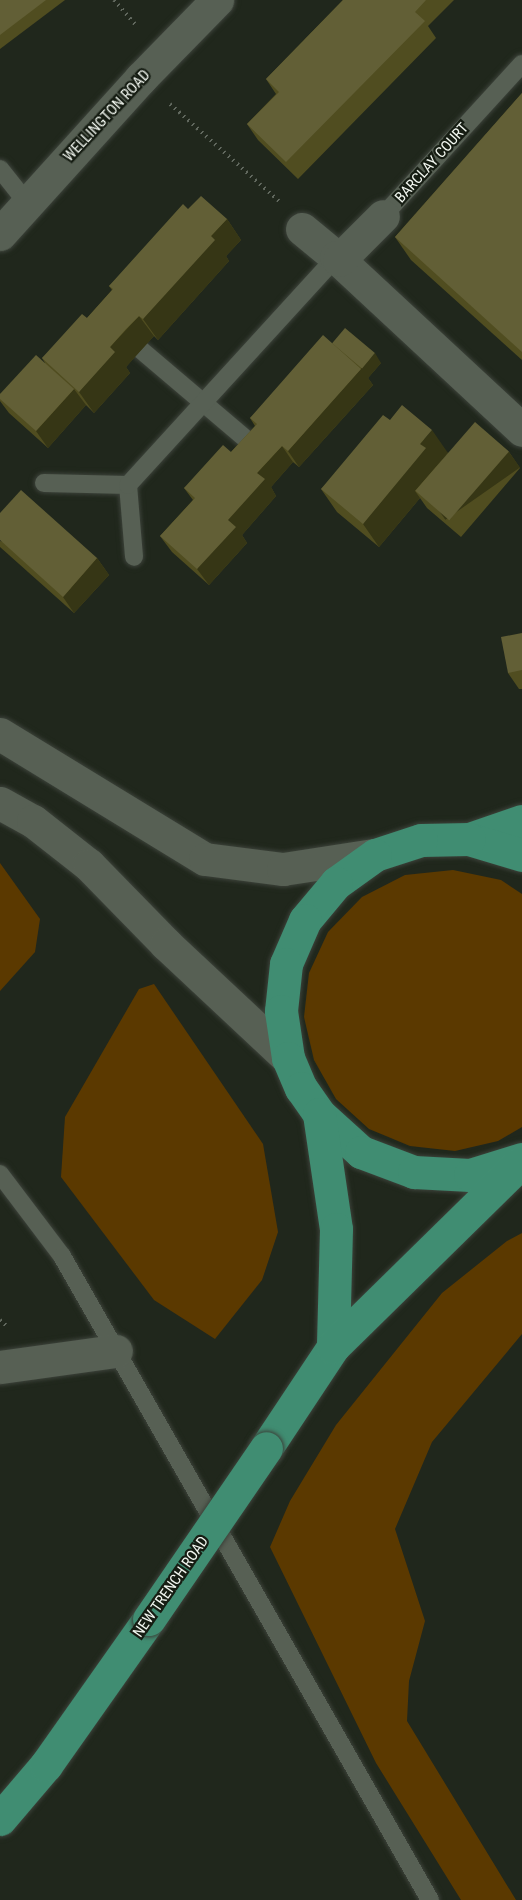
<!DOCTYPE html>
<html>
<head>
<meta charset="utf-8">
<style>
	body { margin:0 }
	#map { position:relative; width:522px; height:1900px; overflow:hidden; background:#20271c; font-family:"Roboto Condensed",sans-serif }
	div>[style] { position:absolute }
	.green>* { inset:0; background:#5b3900 }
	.path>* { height:4px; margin-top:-2px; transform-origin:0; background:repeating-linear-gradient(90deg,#61685e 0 1.5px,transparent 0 6px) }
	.roads { filter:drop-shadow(0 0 2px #3c423a) drop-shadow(0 0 2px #3c423a) }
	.service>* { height:18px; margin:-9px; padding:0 9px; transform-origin:9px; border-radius:9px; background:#576054 }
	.minor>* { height:33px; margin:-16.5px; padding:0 16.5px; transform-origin:16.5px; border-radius:16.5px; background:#576054 }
	.tertiary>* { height:33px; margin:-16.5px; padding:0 16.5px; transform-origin:16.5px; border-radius:16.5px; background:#576054 }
	.trunk>* { height:33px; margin:-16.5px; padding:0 16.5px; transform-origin:16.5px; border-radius:16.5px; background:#408d72 }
	.bridges { filter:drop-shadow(0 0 2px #3c423a) drop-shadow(0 0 2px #3c423a) }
	.trunk-bridge>* { height:33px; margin:-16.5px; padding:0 16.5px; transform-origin:16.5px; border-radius:16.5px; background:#408d72 }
	.wall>* { inset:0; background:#504d20 }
	.shaded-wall>* { inset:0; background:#363615; transform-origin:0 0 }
	.building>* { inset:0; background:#625f36; transform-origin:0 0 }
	span { translate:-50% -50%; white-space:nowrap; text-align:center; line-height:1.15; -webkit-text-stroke:4.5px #161d13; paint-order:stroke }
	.street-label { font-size:15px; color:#f2f7f0 }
</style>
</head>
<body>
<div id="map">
	<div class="green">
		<div style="clip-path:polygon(0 863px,40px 919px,35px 952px,0 991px)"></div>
		<div style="clip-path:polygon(453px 870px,501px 880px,522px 894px,522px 1127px,498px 1141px,455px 1151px,410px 1146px,369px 1129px,336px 1099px,314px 1060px,304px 1017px,309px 973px,328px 932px,362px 897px,405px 875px)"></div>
		<div style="clip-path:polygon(154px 984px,263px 1144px,278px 1232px,262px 1280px,215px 1339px,154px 1300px,61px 1177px,65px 1117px,139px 989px)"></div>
		<div style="clip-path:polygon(522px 1233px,522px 1334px,432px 1442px,395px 1529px,425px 1621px,409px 1681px,407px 1721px,516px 1900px,461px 1900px,376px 1763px,270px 1547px,290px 1501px,336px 1425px,442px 1293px,507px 1241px)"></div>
	</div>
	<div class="path">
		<div style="left:114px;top:0;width:35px;rotate:49deg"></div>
		<div style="left:170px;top:104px;width:146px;rotate:41.7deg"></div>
		<div style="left:0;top:1320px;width:9px;rotate:41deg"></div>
	</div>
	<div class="roads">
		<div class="service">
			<div style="left:0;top:169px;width:43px;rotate:51.5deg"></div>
			<div style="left:383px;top:216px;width:206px;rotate:-47.6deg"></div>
			<div style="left:141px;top:350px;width:155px;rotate:40.3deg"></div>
			<div style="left:44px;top:483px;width:84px;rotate:1.4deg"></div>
			<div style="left:128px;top:485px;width:72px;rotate:85.2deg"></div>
			<div style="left:128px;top:485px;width:309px;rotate:-47.6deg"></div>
			<div style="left:0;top:1174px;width:103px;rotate:52.9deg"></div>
			<div style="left:62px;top:1256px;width:742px;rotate:60.26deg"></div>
		</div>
		<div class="minor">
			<div style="left:302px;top:229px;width:44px;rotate:39.5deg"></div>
			<div style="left:336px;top:257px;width:254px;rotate:42.9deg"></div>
			<div style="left:339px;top:260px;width:62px;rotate:-45deg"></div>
			<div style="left:0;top:1367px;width:117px;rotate:-7.9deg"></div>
		</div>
		<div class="tertiary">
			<div style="left:0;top:234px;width:210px;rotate:-47.9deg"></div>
			<div style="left:141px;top:78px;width:109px;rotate:-45.7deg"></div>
			<div style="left:0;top:734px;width:240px;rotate:31.4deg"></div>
			<div style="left:205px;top:859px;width:79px;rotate:7.3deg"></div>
			<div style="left:283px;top:869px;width:93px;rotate:-8.7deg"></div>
			<div style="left:0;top:803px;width:38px;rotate:29deg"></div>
			<div style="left:33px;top:821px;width:71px;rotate:38.2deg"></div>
			<div style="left:89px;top:865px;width:110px;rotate:45.7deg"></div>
			<div style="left:166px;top:944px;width:167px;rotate:43.1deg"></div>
		</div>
		<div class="trunk">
			<div style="left:469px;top:839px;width:56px;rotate:-18.8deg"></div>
			<div style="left:522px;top:855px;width:55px;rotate:-163.2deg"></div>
			<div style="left:469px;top:839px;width:48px;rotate:178.8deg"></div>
			<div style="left:421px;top:840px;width:48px;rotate:161.9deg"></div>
			<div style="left:375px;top:855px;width:48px;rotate:144.3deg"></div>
			<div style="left:336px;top:883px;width:48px;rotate:130deg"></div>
			<div style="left:305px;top:920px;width:48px;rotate:113.4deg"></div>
			<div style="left:286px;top:964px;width:47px;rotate:96.1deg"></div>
			<div style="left:281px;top:1011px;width:48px;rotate:81.5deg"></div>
			<div style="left:288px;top:1058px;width:33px;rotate:67deg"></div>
			<div style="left:301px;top:1088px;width:32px;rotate:55deg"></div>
			<div style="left:319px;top:1114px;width:57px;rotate:42.1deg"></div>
			<div style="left:361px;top:1152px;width:57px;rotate:20.7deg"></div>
			<div style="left:414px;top:1172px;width:56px;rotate:3.1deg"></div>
			<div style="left:470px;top:1175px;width:54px;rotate:-17.1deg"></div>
			<div style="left:319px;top:1114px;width:116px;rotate:81.6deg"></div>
			<div style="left:336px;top:1229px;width:118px;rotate:91.5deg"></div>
			<div style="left:266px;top:1448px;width:121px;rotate:-56.4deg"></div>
			<div style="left:333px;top:1347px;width:265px;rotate:-44.5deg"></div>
			<div style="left:0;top:1819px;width:71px;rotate:-49.6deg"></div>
			<div style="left:46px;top:1765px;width:179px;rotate:-54.8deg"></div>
		</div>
	</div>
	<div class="bridges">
		<div class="trunk-bridge">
			<div style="left:149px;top:1619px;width:207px;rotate:-55.6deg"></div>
		</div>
	</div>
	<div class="wall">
		<div style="clip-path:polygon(0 0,65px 0,0 49px)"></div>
		<div style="clip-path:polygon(343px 0,454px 0,428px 26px,436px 38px,298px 179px,258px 140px,247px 124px,276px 94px,266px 79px)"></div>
		<div style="clip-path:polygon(522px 93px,522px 360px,411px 260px,395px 237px)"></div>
		<div style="clip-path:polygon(188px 209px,227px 219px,241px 240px,226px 256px,229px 261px,158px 340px,154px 336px,141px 350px,126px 367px,130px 373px,94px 413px,86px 405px,48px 448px,9px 413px,0 401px,0 394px,45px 363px,42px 358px,87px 318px,112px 290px,109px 286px)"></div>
		<div style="clip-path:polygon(332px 343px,381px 363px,368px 378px,373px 385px,299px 467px,293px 462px,271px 487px,276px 496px,242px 535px,247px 543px,209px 585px,172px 552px,160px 536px,193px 500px,184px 488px,231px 452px,255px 426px,250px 418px)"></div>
		<div style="clip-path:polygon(390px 420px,448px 453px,438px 465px,509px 452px,520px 468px,461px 537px,427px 508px,420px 498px,379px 547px,337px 512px,321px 489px)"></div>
		<div style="clip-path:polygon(0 541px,97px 558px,109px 575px,74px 613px,0 547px)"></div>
		<div style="clip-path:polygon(522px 633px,522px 689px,519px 689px,508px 673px)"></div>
	</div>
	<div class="shaded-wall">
		<div style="clip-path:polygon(227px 219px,241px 240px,226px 256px,229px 261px,158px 340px,143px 319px,211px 236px)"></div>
		<div style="clip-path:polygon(139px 316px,154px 336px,126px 367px,130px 373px,94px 413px,79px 392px,110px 347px)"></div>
		<div style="clip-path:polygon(375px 353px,381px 363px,368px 378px,373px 385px,299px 467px,288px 451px)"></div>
		<div style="clip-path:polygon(74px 389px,86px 405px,48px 448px,36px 431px)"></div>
		<div style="clip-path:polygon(432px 430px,448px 453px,415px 491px,420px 498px,379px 547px,363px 524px,420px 444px)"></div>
		<div style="clip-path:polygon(282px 446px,293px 462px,271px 487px,276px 496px,242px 535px,247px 543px,209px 585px,197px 569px,257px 473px)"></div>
		<div style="left:509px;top:452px;width:19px;height:91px;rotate:55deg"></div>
		<div style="clip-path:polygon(97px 558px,109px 575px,74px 613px,63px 597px)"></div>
	</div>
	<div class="building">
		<div style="clip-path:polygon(0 0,46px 0,0 35px)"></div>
		<div style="clip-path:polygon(343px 0,426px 0,415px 12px,425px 21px,286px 162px,247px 124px,279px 92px,266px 79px)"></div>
		<div style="clip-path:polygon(522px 93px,522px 352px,395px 237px)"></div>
		<div style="clip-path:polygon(201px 196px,227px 219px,211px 236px,215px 240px,143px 319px,139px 316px,126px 329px,110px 347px,115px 352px,79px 392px,42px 358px,82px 314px,87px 318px,113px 289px,109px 286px,183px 204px,188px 209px)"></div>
		<div style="left:345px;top:328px;width:39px;height:20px;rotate:40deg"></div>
		<div style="clip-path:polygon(323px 335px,361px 369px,288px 451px,282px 446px,257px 473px,265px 479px,228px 520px,236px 527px,197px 569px,160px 536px,195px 498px,184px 488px,223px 445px,231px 452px,257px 424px,250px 418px)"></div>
		<div style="clip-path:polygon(36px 355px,74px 389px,36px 431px,0 399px,0 394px)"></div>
		<div style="clip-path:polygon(402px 405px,432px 430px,420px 444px,426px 448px,363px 524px,321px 489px,383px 415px,390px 420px)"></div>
		<div style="left:475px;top:422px;width:45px;height:91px;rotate:41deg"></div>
		<div style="clip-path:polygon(21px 490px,97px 558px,63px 597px,0 540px,0 513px)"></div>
		<div style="clip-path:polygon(522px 633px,522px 670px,508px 673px,501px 637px)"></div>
	</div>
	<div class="street-label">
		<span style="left:107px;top:116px;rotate:-47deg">WELLINGTON ROAD</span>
		<span style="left:432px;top:163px;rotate:-48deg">BARCLAY COURT</span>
		<span style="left:171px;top:1587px;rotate:-55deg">NEW TRENCH ROAD</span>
	</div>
</div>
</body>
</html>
